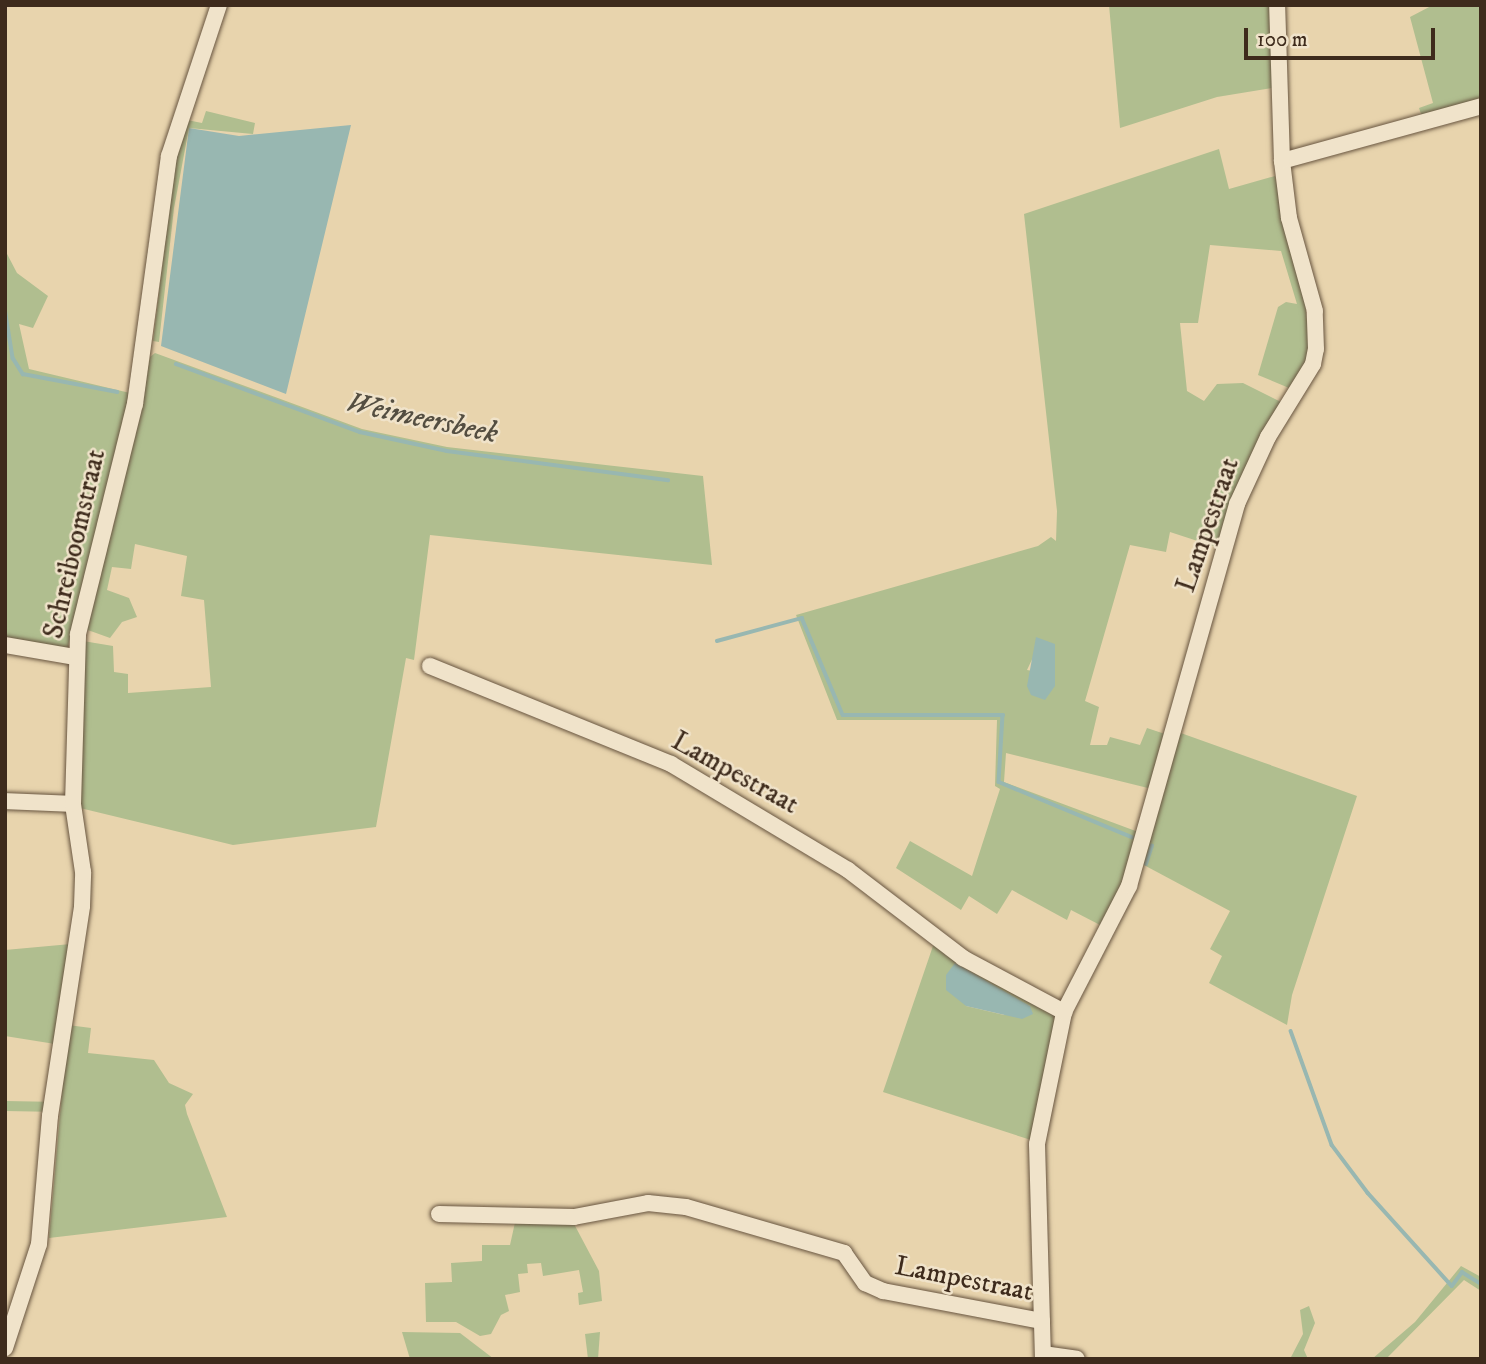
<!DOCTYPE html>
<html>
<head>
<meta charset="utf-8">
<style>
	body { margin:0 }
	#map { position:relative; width:1486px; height:1364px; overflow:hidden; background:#e8d4ad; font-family:"IM FELL DW Pica",serif }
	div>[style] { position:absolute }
	.green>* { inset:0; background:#b0be8f; transform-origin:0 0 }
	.water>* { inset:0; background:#98b7b1 }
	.stream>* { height:3.5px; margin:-1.75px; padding:0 1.75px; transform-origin:1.75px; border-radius:1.75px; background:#98b7b1 }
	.roads { filter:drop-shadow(0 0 2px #685540) drop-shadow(0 0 2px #685540) }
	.minor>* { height:16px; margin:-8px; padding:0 8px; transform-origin:8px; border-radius:8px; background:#f0e3ca }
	span { translate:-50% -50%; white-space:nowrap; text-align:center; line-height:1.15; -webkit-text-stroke:5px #f0e3ca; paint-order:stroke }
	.street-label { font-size:28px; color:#3e2b1c }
	.water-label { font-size:30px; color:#544e41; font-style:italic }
	.frame { position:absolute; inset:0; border:7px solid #3e2b1c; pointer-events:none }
	.scale { position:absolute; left:1244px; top:28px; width:191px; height:32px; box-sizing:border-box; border:4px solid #3e2b1c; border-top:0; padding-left:9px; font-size:21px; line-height:24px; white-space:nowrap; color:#3e2b1c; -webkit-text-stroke:5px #f0e3ca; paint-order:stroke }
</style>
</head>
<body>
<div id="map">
	<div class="green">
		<div style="clip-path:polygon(1109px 5px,1272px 5px,1272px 88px,1217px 97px,1120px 128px)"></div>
		<div style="clip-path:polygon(1433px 5px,1481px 5px,1481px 101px,1422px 117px,1419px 108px,1433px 103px,1410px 17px)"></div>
		<div style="clip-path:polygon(206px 111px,255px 123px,253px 134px,189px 128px,174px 208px,159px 342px,153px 341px,176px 156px,187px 120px,202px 123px)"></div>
		<div style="clip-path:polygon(evenodd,1219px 149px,1229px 189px,1275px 176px,1305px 299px,1310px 356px,1289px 388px,1258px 375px,1278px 307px,1286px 302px,1297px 304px,1281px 251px,1210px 245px,1198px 323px,1180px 323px,1187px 391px,1204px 401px,1217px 384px,1243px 383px,1283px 403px,1219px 548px,1170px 532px,1166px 552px,1130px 545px,1085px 701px,1099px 707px,1090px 745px,1107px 745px,1110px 737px,1140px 745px,1147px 728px,1165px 734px,1152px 789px,1006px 753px,1004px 782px,1141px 833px,1127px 878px,1102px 926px,1071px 910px,1067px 920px,1012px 890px,997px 914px,969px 896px,961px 910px,896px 868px,910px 841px,972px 876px,1000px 789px,995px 786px,997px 720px,837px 720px,796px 615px,1038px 546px,1051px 537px,1056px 541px,1057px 511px,1024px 214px,1219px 149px,1036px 651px,1055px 651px,1055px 675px,1027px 670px,1036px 651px)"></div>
		<div style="clip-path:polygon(5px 250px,17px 273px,48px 296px,33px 328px,19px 324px,29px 369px,130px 393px,67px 650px,5px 640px)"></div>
		<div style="clip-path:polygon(155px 353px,362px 429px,447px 447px,703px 476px,712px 565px,430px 535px,414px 660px,406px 658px,376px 827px,233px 845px,80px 808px,83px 641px,113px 646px,114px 672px,128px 674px,128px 693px,211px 687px,204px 600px,181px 596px,187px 556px,135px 544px,131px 569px,112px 567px,107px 590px,129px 598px,137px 617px,122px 622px,110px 638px,85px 629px,114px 523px,150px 357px)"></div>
		<div style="clip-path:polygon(1178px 732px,1357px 796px,1292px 995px,1287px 1025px,1209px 983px,1222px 956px,1210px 949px,1230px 911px,1142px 864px)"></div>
		<div style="clip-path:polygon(evenodd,934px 943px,1056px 1015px,1031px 1140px,883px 1092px,934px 943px,955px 963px,1015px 999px,1030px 1006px,1004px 1015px,966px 1006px,955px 963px)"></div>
		<div style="clip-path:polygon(71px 944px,55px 1044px,5px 1036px,5px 950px)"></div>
		<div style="clip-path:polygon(68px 1025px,91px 1028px,88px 1053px,154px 1060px,169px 1083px,193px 1094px,185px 1105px,187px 1114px,227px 1217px,49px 1238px)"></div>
		<div style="left:5px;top:1101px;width:42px;height:10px;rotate:1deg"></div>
		<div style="clip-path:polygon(516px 1218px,573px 1222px,599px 1271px,602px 1301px,579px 1305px,578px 1293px,583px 1292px,579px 1270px,543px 1276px,541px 1263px,527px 1264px,528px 1273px,518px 1274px,520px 1292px,505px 1295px,509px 1311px,501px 1315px,491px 1334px,480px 1336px,456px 1322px,426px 1322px,425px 1283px,452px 1282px,451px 1263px,482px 1261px,482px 1245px,510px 1245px)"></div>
		<div style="clip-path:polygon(1461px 1266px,1481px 1277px,1481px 1291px,1464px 1280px,1386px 1359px,1372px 1359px,1415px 1322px)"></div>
		<div style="clip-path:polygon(1309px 1306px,1315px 1323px,1304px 1350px,1308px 1359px,1290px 1359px,1303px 1334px,1300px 1310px)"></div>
		<div style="clip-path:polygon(402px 1332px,460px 1333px,494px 1359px,410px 1359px)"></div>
		<div style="clip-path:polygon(600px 1332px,598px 1359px,588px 1359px,585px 1334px)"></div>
	</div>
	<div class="water">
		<div style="clip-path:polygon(351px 125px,286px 394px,161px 346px,189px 128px,239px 136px)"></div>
		<div style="clip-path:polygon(1036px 637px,1055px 644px,1055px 686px,1045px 700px,1031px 695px,1027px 686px)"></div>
		<div style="clip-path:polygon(955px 963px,1030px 1006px,1033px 1014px,1022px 1019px,966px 1006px,946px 990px,946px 975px)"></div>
	</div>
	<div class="stream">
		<div style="left:5px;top:308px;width:51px;rotate:80.9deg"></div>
		<div style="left:13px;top:358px;width:19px;rotate:58deg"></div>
		<div style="left:23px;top:374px;width:96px;rotate:10.8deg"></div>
		<div style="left:176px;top:364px;width:196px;rotate:20.3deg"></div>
		<div style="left:360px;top:432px;width:89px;rotate:12.3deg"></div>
		<div style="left:447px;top:451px;width:223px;rotate:7.5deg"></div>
		<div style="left:717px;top:641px;width:88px;rotate:-15.1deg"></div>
		<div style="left:802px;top:618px;width:105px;rotate:67.1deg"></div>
		<div style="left:843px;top:715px;width:160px"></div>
		<div style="left:1003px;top:715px;width:67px;rotate:93.4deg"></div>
		<div style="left:999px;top:782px;width:144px;rotate:22.5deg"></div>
		<div style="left:1146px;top:864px;width:19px;rotate:-72deg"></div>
		<div style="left:1291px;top:1031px;width:121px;rotate:70.2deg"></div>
		<div style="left:1332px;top:1145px;width:60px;rotate:53.1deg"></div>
		<div style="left:1368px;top:1193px;width:125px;rotate:47.9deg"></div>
		<div style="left:1452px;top:1286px;width:17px;rotate:-54deg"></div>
		<div style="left:1462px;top:1272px;width:22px;rotate:32deg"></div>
	</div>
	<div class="roads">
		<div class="minor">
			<div style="left:1282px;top:161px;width:206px;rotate:-15.4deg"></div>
			<div style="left:5px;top:645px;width:71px;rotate:9.7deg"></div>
			<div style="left:430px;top:666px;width:260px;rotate:22.1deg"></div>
			<div style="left:671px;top:764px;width:206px;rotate:30.9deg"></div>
			<div style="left:848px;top:870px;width:145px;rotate:37.4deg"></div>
			<div style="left:963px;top:958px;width:115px;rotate:28.1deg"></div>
			<div style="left:5px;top:801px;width:68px;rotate:2.5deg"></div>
			<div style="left:439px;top:1214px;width:135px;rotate:1.3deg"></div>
			<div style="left:574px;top:1217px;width:75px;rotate:-10.7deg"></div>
			<div style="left:648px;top:1203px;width:38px;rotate:6deg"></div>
			<div style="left:686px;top:1207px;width:165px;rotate:16.2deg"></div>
			<div style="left:844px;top:1253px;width:37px;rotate:55deg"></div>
			<div style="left:865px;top:1283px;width:20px;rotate:24deg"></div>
			<div style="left:883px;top:1291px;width:162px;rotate:10.7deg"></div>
			<div style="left:5px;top:1348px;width:109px;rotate:-71.9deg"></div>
			<div style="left:39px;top:1244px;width:128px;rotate:-85.1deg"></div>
			<div style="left:50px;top:1116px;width:212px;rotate:-81.3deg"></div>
			<div style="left:82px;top:906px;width:34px;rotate:-88deg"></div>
			<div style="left:83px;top:872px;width:69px;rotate:-98.4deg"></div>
			<div style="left:73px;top:804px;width:170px;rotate:-88.3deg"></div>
			<div style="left:78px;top:634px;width:237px;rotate:-76.1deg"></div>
			<div style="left:135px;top:404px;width:250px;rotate:-82.2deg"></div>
			<div style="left:169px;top:156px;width:159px;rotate:-71.7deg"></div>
			<div style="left:1043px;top:1354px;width:34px;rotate:8deg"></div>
			<div style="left:1043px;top:1359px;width:215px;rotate:-91.6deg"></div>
			<div style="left:1037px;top:1144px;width:135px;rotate:-78.4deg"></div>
			<div style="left:1064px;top:1012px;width:142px;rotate:-62.7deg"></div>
			<div style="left:1129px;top:886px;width:397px;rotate:-74.2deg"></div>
			<div style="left:1237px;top:504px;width:74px;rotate:-65.2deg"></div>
			<div style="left:1268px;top:437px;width:86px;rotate:-58.3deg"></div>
			<div style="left:1313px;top:364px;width:15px;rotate:-79deg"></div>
			<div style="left:1316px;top:349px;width:38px;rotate:-92deg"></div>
			<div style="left:1315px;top:311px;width:97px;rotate:-105.6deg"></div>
			<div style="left:1289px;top:218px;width:57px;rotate:-97deg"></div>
			<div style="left:1282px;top:161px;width:156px;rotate:-91.8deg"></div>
		</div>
	</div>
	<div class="street-label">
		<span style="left:1208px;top:525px;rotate:-71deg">Lampestraat</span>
		<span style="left:75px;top:544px;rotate:-77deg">Schreiboomstraat</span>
		<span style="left:735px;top:773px;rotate:29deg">Lampestraat</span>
		<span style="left:964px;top:1279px;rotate:11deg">Lampestraat</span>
	</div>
	<div class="water-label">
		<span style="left:422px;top:419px;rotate:12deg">Weimeersbeek</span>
	</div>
	<div class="frame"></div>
	<div class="scale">100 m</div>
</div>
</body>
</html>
